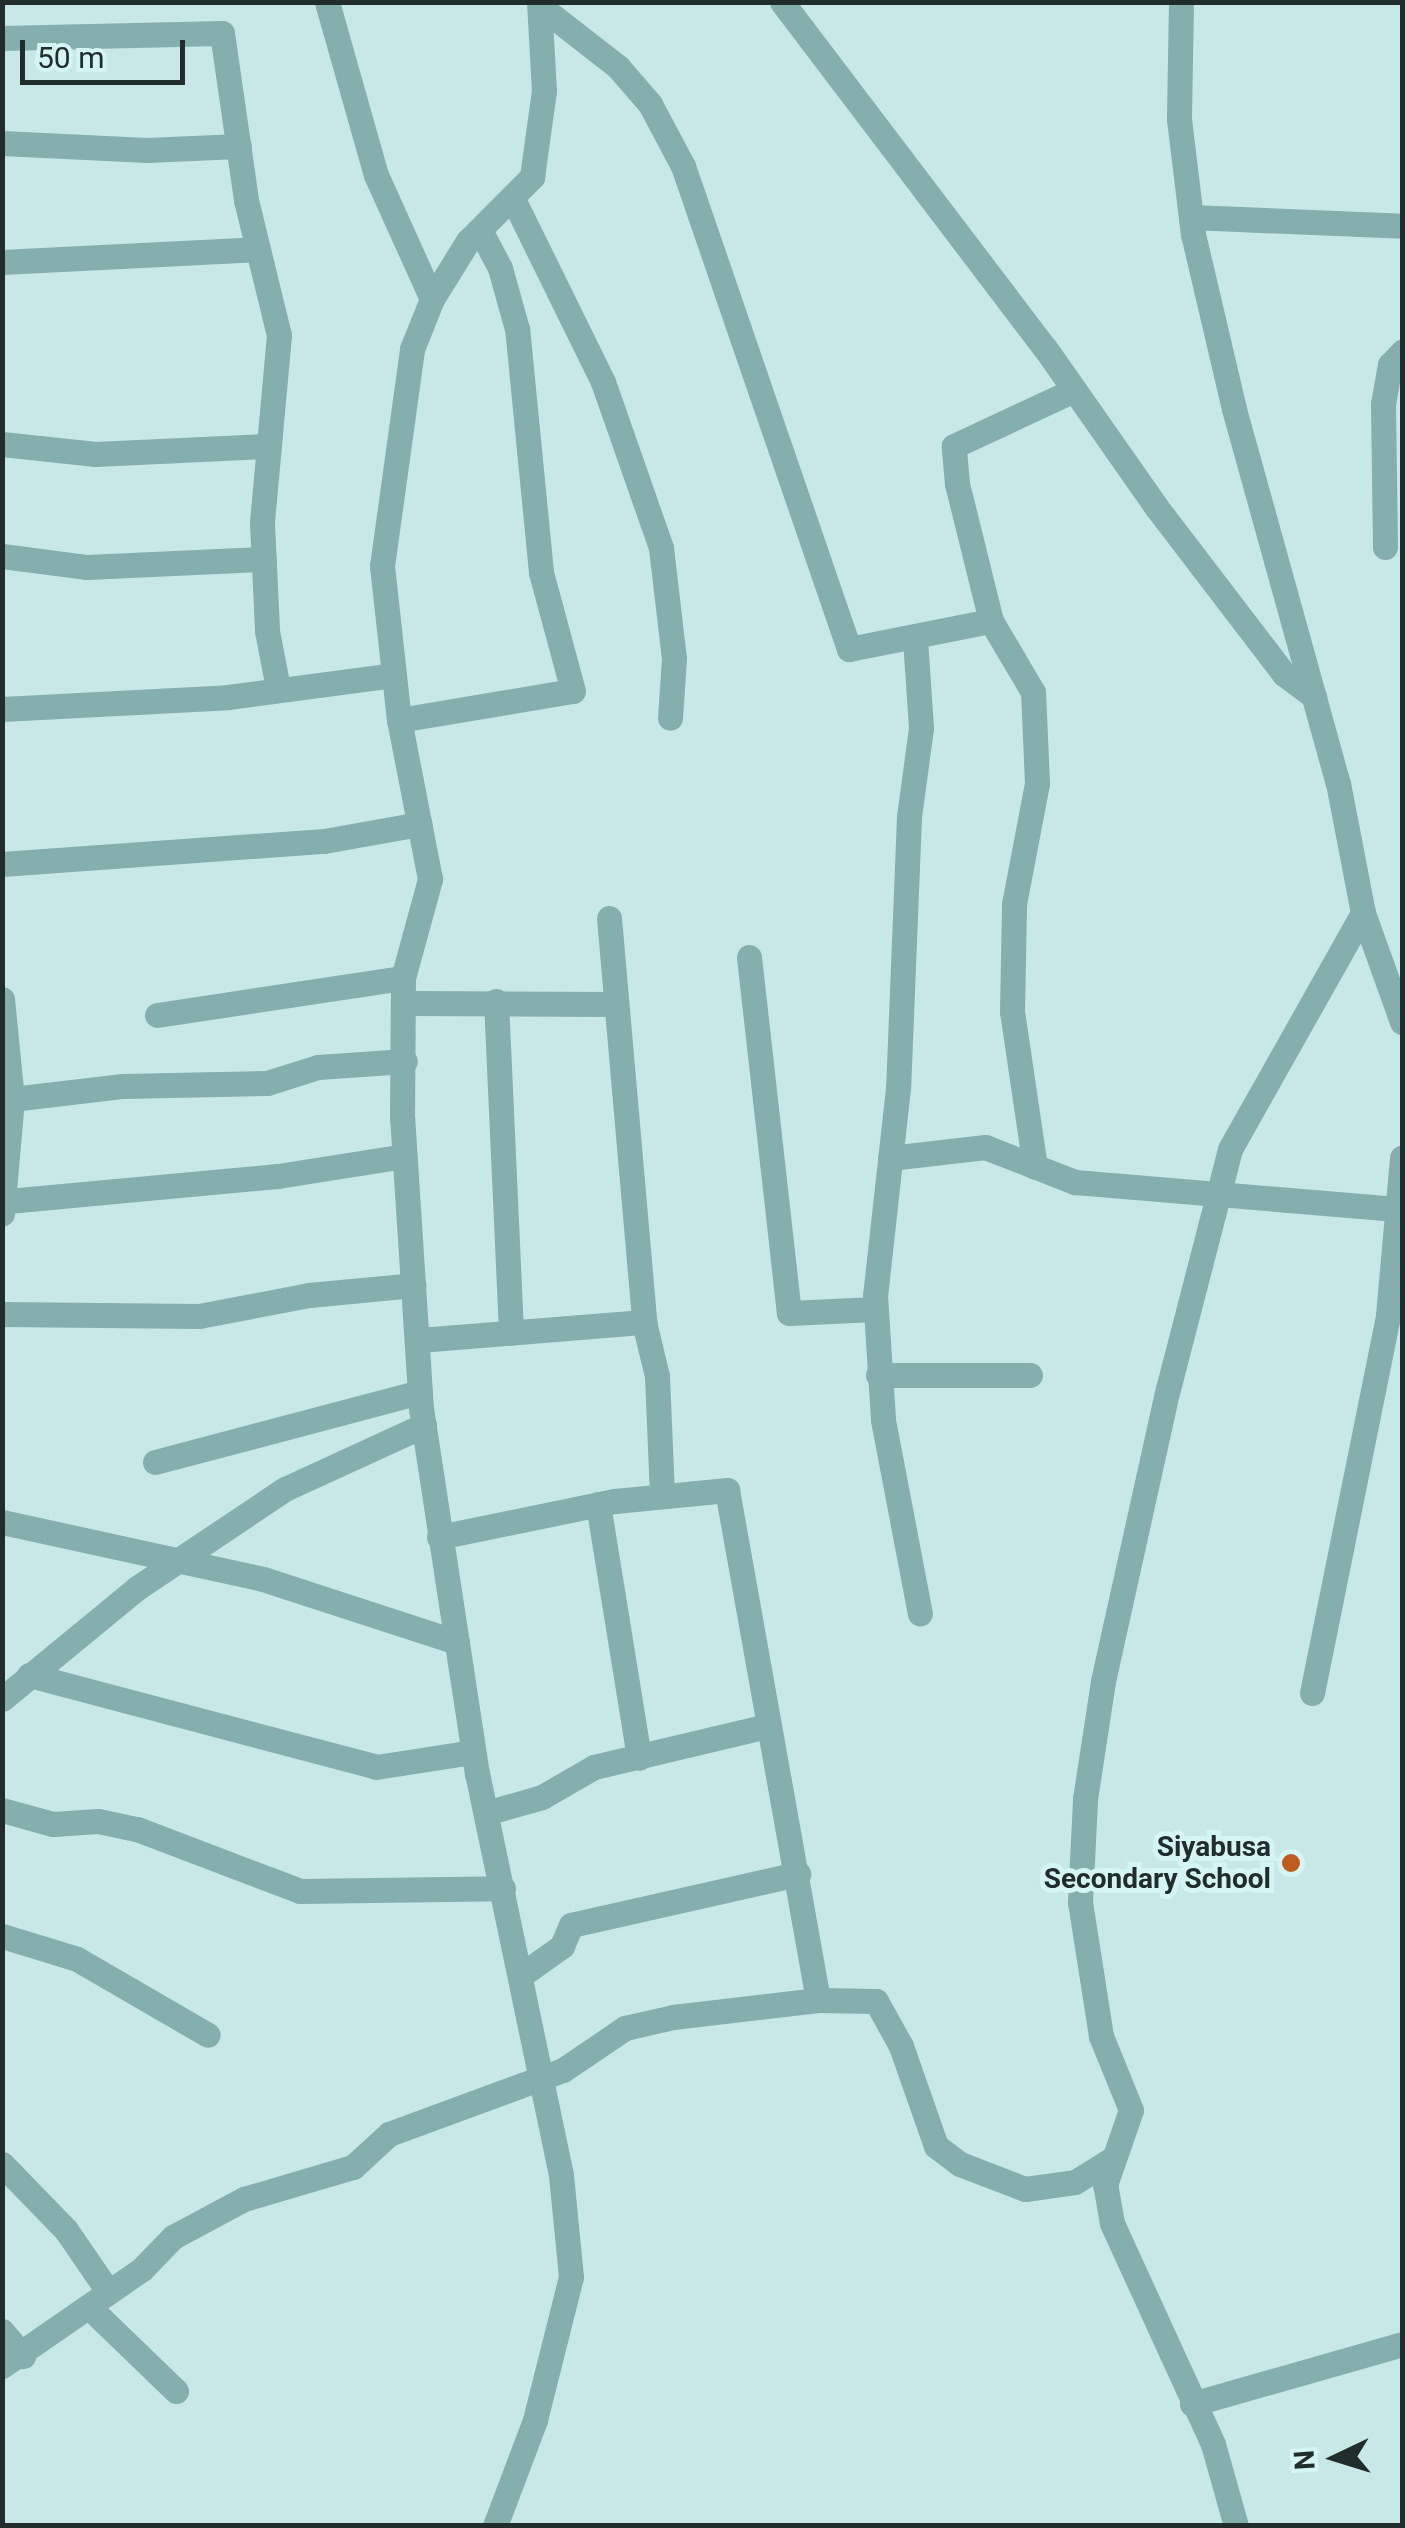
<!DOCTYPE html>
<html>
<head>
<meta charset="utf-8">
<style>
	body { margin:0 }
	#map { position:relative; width:1405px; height:2528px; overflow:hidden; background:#c7e8e6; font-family:Roboto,sans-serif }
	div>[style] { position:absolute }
	.street>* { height:25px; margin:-12.5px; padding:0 12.5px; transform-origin:12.5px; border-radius:12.5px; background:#84afad }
	.dots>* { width:28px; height:28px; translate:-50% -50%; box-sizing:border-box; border:5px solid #d4f5f3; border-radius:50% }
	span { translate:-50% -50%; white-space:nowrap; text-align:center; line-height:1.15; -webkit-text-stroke:10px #d4f5f3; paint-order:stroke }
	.poi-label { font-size:28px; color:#212d2d; font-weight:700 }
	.right { translate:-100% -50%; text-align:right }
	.frame { position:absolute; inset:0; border:5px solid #212d2d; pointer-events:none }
	.north { position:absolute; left:1285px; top:2408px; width:100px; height:100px; -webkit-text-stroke:8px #d4f5f3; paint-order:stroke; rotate:266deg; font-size:28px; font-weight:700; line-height:40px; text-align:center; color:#212d2d }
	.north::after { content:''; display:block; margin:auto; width:35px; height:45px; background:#212d2d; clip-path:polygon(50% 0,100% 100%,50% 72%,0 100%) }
	.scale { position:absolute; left:20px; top:40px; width:165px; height:45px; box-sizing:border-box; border:5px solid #212d2d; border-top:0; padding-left:12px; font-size:30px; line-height:35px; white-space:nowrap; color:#212d2d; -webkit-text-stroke:8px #d4f5f3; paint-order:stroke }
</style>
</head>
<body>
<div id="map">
	<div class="street">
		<div style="left:327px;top:2px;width:180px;rotate:74.2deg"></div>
		<div style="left:376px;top:175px;width:136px;rotate:65.7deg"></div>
		<div style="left:782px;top:2px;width:435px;rotate:52.8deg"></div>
		<div style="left:1045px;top:348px;width:195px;rotate:55deg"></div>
		<div style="left:1157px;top:508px;width:209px;rotate:52.6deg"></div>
		<div style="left:1284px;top:674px;width:38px;rotate:37deg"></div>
		<div style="left:1181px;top:2px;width:117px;rotate:91deg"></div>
		<div style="left:1179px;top:119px;width:116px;rotate:83.1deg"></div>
		<div style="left:1193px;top:234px;width:180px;rotate:76.8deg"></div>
		<div style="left:1234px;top:409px;width:388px;rotate:74.5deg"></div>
		<div style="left:1338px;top:783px;width:132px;rotate:79.1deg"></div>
		<div style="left:1363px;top:913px;width:116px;rotate:70.3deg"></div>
		<div style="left:541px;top:7px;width:98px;rotate:37.9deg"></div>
		<div style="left:618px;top:67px;width:49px;rotate:49.1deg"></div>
		<div style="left:650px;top:104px;width:70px;rotate:62deg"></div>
		<div style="left:683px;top:166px;width:511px;rotate:71.03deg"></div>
		<div style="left:849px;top:649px;width:145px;rotate:-11.2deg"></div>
		<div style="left:2px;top:38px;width:220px;rotate:-1.3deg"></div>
		<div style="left:222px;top:33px;width:169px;rotate:81.8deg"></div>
		<div style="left:246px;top:200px;width:139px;rotate:76.3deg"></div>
		<div style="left:279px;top:335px;width:189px;rotate:95.2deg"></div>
		<div style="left:262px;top:523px;width:108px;rotate:87.3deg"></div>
		<div style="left:267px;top:631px;width:58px;rotate:79.1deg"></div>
		<div style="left:2px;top:143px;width:145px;rotate:2.8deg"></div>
		<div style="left:147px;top:150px;width:92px;rotate:-2.5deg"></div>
		<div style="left:514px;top:201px;width:202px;rotate:63.8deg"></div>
		<div style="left:603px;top:382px;width:176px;rotate:70.7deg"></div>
		<div style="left:661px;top:548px;width:111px;rotate:83.3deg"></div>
		<div style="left:674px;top:658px;width:60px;rotate:93.8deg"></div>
		<div style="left:1191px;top:217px;width:211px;rotate:2.4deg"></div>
		<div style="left:2px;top:262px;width:256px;rotate:-2.9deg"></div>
		<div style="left:2px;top:444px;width:94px;rotate:6.1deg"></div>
		<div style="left:95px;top:454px;width:169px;rotate:-2.7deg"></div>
		<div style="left:1385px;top:547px;width:143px;rotate:-90.8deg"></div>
		<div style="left:1383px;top:404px;width:40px;rotate:-80deg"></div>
		<div style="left:1390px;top:365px;width:18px;rotate:-47deg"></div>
		<div style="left:2px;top:556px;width:86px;rotate:7.4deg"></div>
		<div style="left:87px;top:567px;width:177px;rotate:-2.6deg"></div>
		<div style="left:915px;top:639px;width:89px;rotate:86.1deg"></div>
		<div style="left:921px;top:728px;width:90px;rotate:97.7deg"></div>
		<div style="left:909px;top:817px;width:271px;rotate:92.3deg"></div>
		<div style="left:898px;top:1088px;width:208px;rotate:96.3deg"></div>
		<div style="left:875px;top:1295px;width:125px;rotate:86.3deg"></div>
		<div style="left:883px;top:1420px;width:197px;rotate:79.2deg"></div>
		<div style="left:2px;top:709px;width:226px;rotate:-3deg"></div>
		<div style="left:228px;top:697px;width:167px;rotate:-7.5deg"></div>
		<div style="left:399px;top:720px;width:176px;rotate:-9.5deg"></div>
		<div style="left:573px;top:691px;width:123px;rotate:-105.1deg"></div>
		<div style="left:541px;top:572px;width:244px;rotate:-95.6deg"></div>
		<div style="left:517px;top:329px;width:63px;rotate:-105.6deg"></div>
		<div style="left:500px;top:268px;width:43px;rotate:-117.8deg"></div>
		<div style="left:2px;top:864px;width:323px;rotate:-4.1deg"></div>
		<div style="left:324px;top:841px;width:97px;rotate:-10.1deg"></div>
		<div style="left:609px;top:918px;width:406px;rotate:85deg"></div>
		<div style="left:644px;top:1322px;width:56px;rotate:76.5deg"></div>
		<div style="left:657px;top:1376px;width:119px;rotate:87.6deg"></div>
		<div style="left:749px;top:957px;width:358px;rotate:83.6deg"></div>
		<div style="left:789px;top:1313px;width:86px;rotate:-2.7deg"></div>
		<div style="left:2px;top:999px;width:100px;rotate:84.3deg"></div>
		<div style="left:12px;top:1099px;width:115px;rotate:95deg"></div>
		<div style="left:496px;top:1001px;width:332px;rotate:87.4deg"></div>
		<div style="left:406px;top:1003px;width:210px;rotate:0.3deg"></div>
		<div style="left:157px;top:1015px;width:249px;rotate:-8.6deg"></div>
		<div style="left:12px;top:1099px;width:112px;rotate:-6.7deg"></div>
		<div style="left:123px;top:1086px;width:144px;rotate:-1.2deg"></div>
		<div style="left:267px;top:1083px;width:53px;rotate:-17.4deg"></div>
		<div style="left:318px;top:1067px;width:87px;rotate:-3.9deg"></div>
		<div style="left:890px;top:1158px;width:96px;rotate:-6.6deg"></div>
		<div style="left:985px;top:1147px;width:97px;rotate:21.3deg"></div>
		<div style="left:1075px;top:1182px;width:323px;rotate:4.8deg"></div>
		<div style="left:1035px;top:1167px;width:157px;rotate:-98.4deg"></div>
		<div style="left:1012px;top:1012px;width:108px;rotate:-88.9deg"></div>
		<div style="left:1014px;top:904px;width:123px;rotate:-79.2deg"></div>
		<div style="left:1037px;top:783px;width:91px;rotate:-92.5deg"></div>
		<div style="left:1033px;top:692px;width:82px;rotate:-120.6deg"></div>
		<div style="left:991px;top:621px;width:141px;rotate:-103.9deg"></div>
		<div style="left:957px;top:484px;width:38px;rotate:-95deg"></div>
		<div style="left:954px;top:446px;width:132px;rotate:-25deg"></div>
		<div style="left:8px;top:1201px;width:271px;rotate:-5.3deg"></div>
		<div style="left:278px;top:1176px;width:128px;rotate:-9deg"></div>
		<div style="left:2px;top:1314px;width:197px;rotate:0.6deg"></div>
		<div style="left:199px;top:1316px;width:112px;rotate:-10.8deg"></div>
		<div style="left:309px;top:1295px;width:105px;rotate:-5.4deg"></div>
		<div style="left:419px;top:1340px;width:226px;rotate:-4.6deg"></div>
		<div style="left:878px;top:1375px;width:152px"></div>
		<div style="left:155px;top:1462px;width:274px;rotate:-14.8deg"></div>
		<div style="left:598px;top:1504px;width:257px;rotate:80.8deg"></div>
		<div style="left:2px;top:1522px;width:267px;rotate:12.3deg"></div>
		<div style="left:263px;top:1579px;width:204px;rotate:18deg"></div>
		<div style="left:439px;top:1537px;width:180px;rotate:-11.6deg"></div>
		<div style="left:615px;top:1501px;width:113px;rotate:-5.6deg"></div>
		<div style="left:727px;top:1490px;width:518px;rotate:79.88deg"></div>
		<div style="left:29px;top:1675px;width:359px;rotate:14.8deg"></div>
		<div style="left:376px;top:1767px;width:98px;rotate:-8.8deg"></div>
		<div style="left:1312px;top:1693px;width:386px;rotate:-78.6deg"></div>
		<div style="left:1388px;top:1315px;width:158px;rotate:-84.9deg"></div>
		<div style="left:2px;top:1699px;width:175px;rotate:-39.4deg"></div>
		<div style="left:137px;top:1588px;width:178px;rotate:-33.8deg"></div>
		<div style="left:285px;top:1489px;width:153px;rotate:-24.7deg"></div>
		<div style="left:2px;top:1810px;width:53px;rotate:15.4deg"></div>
		<div style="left:53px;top:1824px;width:45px;rotate:-3.8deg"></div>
		<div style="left:98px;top:1821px;width:40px;rotate:12deg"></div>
		<div style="left:137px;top:1829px;width:174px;rotate:20.8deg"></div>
		<div style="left:300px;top:1891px;width:203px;rotate:-0.8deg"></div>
		<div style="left:486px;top:1813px;width:58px;rotate:-15.9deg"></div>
		<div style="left:542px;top:1797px;width:60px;rotate:-30deg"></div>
		<div style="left:594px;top:1767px;width:178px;rotate:-13.3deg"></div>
		<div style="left:2px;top:1936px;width:78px;rotate:17deg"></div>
		<div style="left:77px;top:1959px;width:151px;rotate:30.1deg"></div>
		<div style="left:520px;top:1976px;width:52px;rotate:-35.5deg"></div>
		<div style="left:562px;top:1946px;width:23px;rotate:-67deg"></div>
		<div style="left:571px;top:1925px;width:233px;rotate:-12.7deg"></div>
		<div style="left:2px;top:2164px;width:92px;rotate:45.9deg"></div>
		<div style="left:66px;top:2230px;width:74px;rotate:55.5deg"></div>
		<div style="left:89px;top:2307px;width:121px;rotate:44deg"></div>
		<div style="left:2px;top:2331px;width:33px;rotate:50deg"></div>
		<div style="left:2px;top:2366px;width:170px;rotate:-34.7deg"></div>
		<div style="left:142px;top:2269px;width:45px;rotate:-45.9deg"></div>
		<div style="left:173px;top:2237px;width:81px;rotate:-28.2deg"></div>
		<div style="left:244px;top:2199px;width:114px;rotate:-16.4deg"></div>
		<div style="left:353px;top:2167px;width:49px;rotate:-42.5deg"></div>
		<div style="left:389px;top:2134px;width:185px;rotate:-20.2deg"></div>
		<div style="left:563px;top:2070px;width:75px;rotate:-34.1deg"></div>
		<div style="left:625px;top:2028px;width:49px;rotate:-12.9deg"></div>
		<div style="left:673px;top:2017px;width:146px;rotate:-6.7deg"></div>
		<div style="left:818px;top:2000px;width:58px;rotate:1deg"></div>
		<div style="left:876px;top:2001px;width:51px;rotate:60.9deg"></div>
		<div style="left:901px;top:2046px;width:106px;rotate:70.7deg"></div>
		<div style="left:936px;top:2146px;width:30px;rotate:37deg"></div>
		<div style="left:960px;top:2164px;width:70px;rotate:21deg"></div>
		<div style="left:1025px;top:2189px;width:50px;rotate:-8deg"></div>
		<div style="left:1075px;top:2182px;width:44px;rotate:-31.9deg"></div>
		<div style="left:1192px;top:2404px;width:218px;rotate:-15.9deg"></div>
		<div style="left:495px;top:2526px;width:113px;rotate:-69.3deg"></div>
		<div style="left:535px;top:2420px;width:147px;rotate:-75.9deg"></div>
		<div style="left:571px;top:2277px;width:102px;rotate:-95.6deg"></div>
		<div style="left:561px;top:2175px;width:410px;rotate:-101.8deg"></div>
		<div style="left:477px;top:1774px;width:369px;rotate:-98.7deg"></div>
		<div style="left:421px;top:1409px;width:292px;rotate:-93.7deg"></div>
		<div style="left:402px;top:1118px;width:140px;rotate:-89.6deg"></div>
		<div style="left:403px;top:978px;width:103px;rotate:-74.7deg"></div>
		<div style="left:430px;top:879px;width:162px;rotate:-101deg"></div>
		<div style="left:399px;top:720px;width:155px;rotate:-96.3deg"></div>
		<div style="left:382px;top:566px;width:219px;rotate:-82.1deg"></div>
		<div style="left:412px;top:349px;width:54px;rotate:-68.2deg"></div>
		<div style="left:432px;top:299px;width:68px;rotate:-58.2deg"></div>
		<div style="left:468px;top:241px;width:91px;rotate:-45deg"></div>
		<div style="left:532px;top:177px;width:87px;rotate:-82.1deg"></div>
		<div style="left:544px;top:91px;width:89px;rotate:-93.2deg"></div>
		<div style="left:1236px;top:2526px;width:85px;rotate:-105.7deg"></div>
		<div style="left:1213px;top:2444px;width:243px;rotate:-114.6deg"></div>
		<div style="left:1112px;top:2223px;width:39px;rotate:-100deg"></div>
		<div style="left:1105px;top:2185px;width:79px;rotate:-70.9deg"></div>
		<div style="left:1131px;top:2110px;width:80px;rotate:-112.1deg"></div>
		<div style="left:1101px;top:2036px;width:136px;rotate:-98.9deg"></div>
		<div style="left:1080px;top:1902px;width:103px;rotate:-87.2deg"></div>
		<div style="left:1085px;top:1799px;width:119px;rotate:-81.3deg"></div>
		<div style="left:1103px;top:1681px;width:299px;rotate:-77.5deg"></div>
		<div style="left:1168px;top:1389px;width:248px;rotate:-75.5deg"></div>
		<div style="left:1230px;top:1149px;width:271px;rotate:-60.6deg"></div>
	</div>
	<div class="dots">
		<div style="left:1291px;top:1863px;background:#be5c20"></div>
	</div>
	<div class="poi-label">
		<span class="right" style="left:1271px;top:1863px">Siyabusa<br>Secondary School</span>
	</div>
	<div class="frame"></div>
	<div class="north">N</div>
	<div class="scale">50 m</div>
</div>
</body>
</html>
